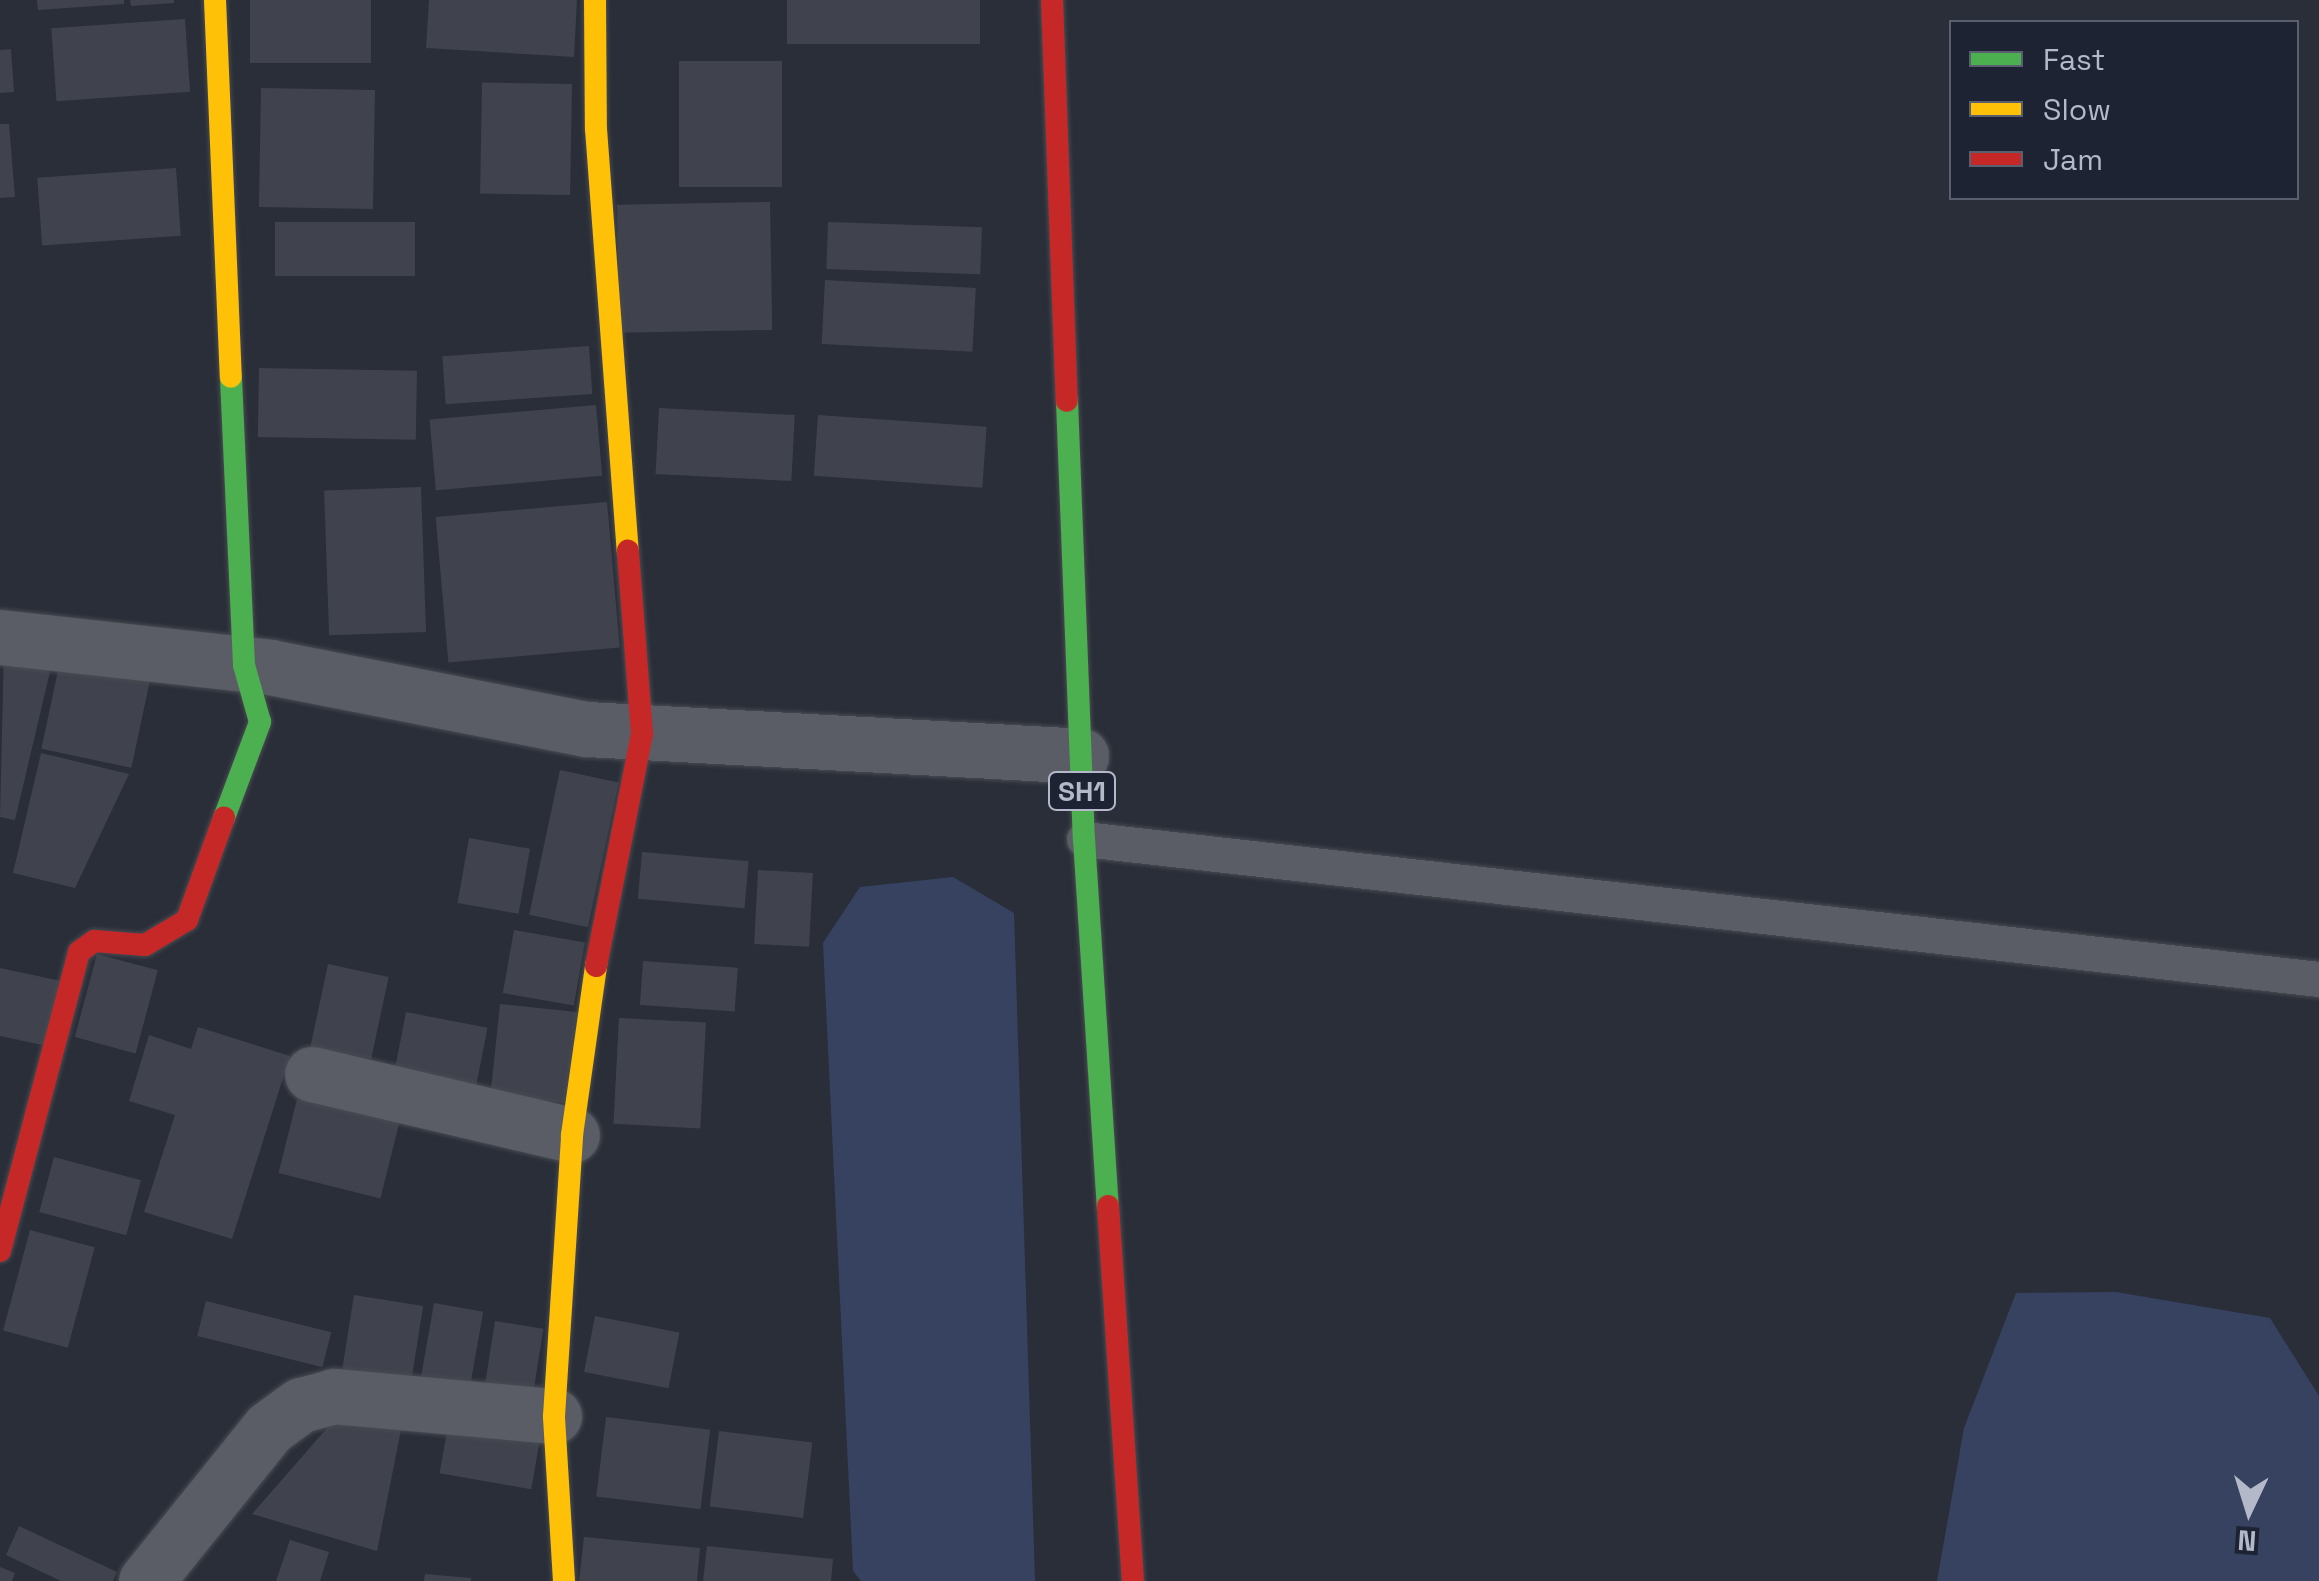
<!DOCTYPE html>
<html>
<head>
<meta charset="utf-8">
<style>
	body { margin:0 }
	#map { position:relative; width:2319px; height:1581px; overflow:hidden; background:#2a2e38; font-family:"Space Grotesk",sans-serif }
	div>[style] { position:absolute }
	.water>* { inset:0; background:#374261 }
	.building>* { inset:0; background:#40434d; transform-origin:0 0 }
	.roads { filter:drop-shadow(0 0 2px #484b52) drop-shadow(0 0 2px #484b52) }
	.lane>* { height:35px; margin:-17.5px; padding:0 17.5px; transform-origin:17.5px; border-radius:17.5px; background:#5a5d66 }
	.street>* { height:55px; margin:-27.5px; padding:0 27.5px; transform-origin:27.5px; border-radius:27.5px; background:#5a5d66 }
	.fast>* { height:22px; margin:-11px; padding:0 11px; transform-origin:11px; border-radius:11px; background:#4caf50 }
	.slow>* { height:22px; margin:-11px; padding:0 11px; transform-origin:11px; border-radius:11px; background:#ffc107 }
	.jam>* { height:22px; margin:-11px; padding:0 11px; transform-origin:11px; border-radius:11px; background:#c62828 }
	span { translate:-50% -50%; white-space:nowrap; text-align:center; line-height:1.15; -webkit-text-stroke:8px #1d2333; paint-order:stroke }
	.shield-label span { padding:2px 8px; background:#1d2333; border:2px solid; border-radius:8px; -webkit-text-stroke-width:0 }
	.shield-label { font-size:28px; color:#b4b9c9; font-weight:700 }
	.legend { position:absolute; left:1949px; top:20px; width:350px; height:180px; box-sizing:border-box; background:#1d2333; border:2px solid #595f6f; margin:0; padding:12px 18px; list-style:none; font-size:30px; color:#b4b9c9 }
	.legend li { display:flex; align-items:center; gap:20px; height:50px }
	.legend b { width:50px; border:2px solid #595f6f }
	.north { position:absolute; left:2199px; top:1461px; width:100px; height:100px; -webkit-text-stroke:8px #1d2333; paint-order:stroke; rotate:184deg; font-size:28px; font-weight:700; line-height:40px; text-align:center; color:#b4b9c9 }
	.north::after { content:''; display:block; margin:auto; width:35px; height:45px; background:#b4b9c9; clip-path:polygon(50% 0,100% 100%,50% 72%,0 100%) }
</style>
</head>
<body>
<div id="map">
	<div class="water">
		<div style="clip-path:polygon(953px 877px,1014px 913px,1035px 1581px,861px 1581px,853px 1571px,823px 943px,860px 887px)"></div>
		<div style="clip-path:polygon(2116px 1292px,2270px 1318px,2319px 1396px,2319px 1581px,1937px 1581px,1964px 1428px,2016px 1293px)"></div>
	</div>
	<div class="building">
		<div style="clip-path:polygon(37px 0,124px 0,124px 4px,38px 10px)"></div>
		<div style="clip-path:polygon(130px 0,174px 0,174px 3px,131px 6px)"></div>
		<div style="left:250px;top:0;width:121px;height:63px"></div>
		<div style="clip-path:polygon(429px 0,577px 0,574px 57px,426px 48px)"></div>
		<div style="left:787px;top:0;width:193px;height:44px"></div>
		<div style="left:185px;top:19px;width:73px;height:134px;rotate:86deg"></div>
		<div style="clip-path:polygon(11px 49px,14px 92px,0 93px,0 50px)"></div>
		<div style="left:782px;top:61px;width:126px;height:103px;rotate:90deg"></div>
		<div style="left:572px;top:84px;width:111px;height:90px;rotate:91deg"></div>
		<div style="left:261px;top:88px;width:114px;height:119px;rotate:1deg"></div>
		<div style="clip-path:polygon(0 124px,9px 124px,15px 197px,0 198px)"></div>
		<div style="left:176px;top:168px;width:68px;height:139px;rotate:86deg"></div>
		<div style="left:770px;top:202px;width:128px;height:153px;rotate:89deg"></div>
		<div style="left:415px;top:222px;width:54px;height:140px;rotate:90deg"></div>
		<div style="left:828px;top:222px;width:154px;height:47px;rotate:2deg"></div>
		<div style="left:825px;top:280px;width:151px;height:64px;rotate:3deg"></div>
		<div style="left:589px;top:346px;width:48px;height:147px;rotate:86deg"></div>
		<div style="left:259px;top:368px;width:158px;height:69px;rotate:1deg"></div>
		<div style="left:596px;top:405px;width:71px;height:167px;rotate:85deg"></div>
		<div style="left:659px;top:408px;width:136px;height:66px;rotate:3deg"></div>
		<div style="left:818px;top:415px;width:169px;height:61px;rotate:4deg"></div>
		<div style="left:421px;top:487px;width:145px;height:97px;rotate:88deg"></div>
		<div style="left:607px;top:502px;width:146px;height:172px;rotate:85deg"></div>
		<div style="left:63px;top:647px;width:92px;height:104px;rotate:12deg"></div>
		<div style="clip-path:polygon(4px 648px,53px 659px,15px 820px,0 817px)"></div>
		<div style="clip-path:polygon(41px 753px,129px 774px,75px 888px,13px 873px)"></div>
		<div style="left:560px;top:770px;width:60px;height:148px;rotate:12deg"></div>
		<div style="left:469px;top:838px;width:62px;height:66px;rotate:10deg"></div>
		<div style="left:642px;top:852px;width:107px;height:47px;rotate:5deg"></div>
		<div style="left:758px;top:870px;width:55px;height:74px;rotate:3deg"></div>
		<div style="left:514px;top:930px;width:72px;height:64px;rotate:10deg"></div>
		<div style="left:97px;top:954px;width:63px;height:86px;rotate:15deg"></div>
		<div style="left:643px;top:961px;width:95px;height:44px;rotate:4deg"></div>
		<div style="left:328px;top:964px;width:62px;height:84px;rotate:12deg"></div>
		<div style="clip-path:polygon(0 968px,61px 981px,47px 1046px,0 1036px)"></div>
		<div style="left:500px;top:1004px;width:80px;height:92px;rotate:6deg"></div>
		<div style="left:406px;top:1012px;width:83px;height:66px;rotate:11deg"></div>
		<div style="left:619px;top:1018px;width:87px;height:106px;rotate:3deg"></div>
		<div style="clip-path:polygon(198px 1027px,290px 1056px,232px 1239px,144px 1212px,175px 1115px,129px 1101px,149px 1035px,191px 1049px)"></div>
		<div style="left:302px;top:1079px;width:105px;height:97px;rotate:14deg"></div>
		<div style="left:54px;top:1157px;width:90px;height:57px;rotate:15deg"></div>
		<div style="left:30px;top:1230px;width:67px;height:104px;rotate:15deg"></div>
		<div style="left:354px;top:1295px;width:70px;height:78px;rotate:9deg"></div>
		<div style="left:206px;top:1301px;width:129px;height:36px;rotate:14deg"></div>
		<div style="left:434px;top:1303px;width:50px;height:78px;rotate:10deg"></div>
		<div style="left:595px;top:1316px;width:86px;height:57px;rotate:11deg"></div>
		<div style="left:495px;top:1321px;width:49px;height:64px;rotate:9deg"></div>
		<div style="left:606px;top:1417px;width:105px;height:80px;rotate:7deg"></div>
		<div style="clip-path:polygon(334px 1420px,402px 1425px,377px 1551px,252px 1514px)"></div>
		<div style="left:449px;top:1420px;width:93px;height:54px;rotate:10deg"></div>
		<div style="left:719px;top:1431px;width:94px;height:76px;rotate:7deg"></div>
		<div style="clip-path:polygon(19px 1526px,117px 1572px,113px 1581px,61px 1581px,6px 1555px)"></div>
		<div style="clip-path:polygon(584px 1537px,700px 1548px,697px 1581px,579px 1581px)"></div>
		<div style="clip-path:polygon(290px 1540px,329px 1552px,320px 1581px,276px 1581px)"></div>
		<div style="clip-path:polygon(707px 1546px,833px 1559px,831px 1581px,703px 1581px)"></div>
		<div style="clip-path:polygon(0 1567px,15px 1573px,12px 1581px,0 1581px)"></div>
		<div style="clip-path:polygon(425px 1574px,471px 1578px,471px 1581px,424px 1581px)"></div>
	</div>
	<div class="roads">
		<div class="lane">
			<div style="left:1084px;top:839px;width:1243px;rotate:6.47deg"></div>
		</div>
		<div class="street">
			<div style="left:0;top:637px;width:272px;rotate:6.3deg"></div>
			<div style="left:270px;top:667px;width:323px;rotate:11.1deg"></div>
			<div style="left:587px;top:729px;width:495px;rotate:3.1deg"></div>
			<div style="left:312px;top:1074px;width:267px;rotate:13.2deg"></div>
			<div style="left:146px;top:1581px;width:196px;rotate:-51.2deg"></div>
			<div style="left:269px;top:1428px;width:39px;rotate:-36deg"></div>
			<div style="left:301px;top:1405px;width:34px;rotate:-15deg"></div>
			<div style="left:334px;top:1396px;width:221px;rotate:5.2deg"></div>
		</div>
		<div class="fast">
			<div style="left:1067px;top:401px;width:438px;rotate:87.8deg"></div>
			<div style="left:1084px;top:839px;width:368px;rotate:86.3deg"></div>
			<div style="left:224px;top:818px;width:103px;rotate:-69.4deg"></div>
			<div style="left:260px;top:722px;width:59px;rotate:-105.7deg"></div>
			<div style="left:244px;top:665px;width:288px;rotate:-92.6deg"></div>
		</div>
		<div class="slow">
			<div style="left:215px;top:0;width:377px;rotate:87.6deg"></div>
			<div style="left:595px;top:0;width:129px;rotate:89.6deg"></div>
			<div style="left:596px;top:129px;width:423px;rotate:85.7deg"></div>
			<div style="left:564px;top:1581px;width:165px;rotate:-93.5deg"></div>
			<div style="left:554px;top:1416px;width:282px;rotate:-86.3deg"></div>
			<div style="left:572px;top:1135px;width:171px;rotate:-81.9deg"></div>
		</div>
		<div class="jam">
			<div style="left:1052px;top:0;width:401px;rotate:87.9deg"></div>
			<div style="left:596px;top:966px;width:237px;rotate:-78.8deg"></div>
			<div style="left:642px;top:734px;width:184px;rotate:-94.4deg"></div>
			<div style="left:1108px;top:1206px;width:376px;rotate:86.2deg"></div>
			<div style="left:0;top:1251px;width:309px;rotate:-75.2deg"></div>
			<div style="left:79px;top:952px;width:19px;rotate:-36deg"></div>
			<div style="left:94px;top:941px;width:51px;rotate:4.5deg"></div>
			<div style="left:145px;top:945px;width:49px;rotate:-30.8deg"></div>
			<div style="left:187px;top:920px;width:109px;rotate:-70.1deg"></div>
		</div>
	</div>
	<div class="shield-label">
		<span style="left:1082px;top:791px">SH1</span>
	</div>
	<ul class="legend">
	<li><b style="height:12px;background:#4caf50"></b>Fast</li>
	<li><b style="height:12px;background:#ffc107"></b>Slow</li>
	<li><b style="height:12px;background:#c62828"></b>Jam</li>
	</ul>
	<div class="north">N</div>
</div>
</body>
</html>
